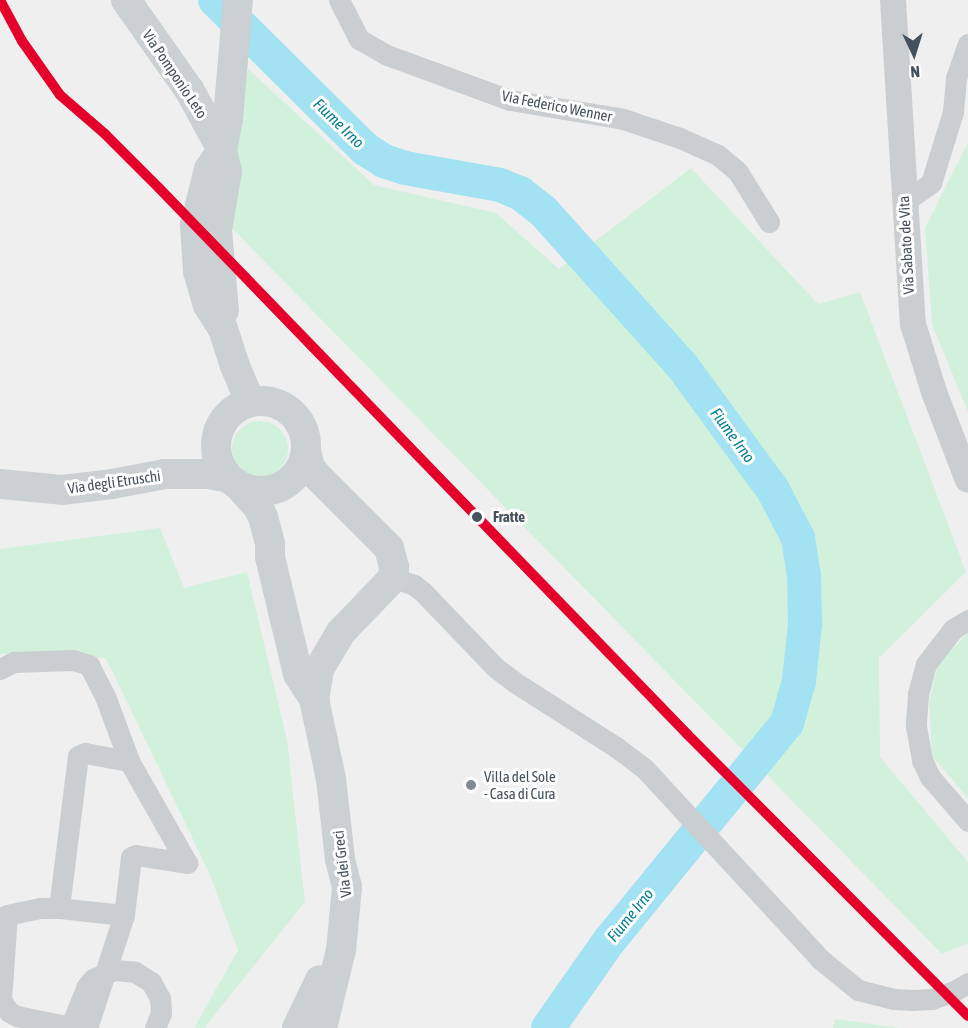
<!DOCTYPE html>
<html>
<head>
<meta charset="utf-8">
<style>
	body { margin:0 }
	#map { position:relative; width:968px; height:1028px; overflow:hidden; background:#f0efef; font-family:"Asap Condensed",sans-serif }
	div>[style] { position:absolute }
	.green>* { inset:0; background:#d1f1dd }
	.round { border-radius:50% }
	.river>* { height:34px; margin:-17px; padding:0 17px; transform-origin:17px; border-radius:17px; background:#a2e2f2 }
	.minor>* { height:21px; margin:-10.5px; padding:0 10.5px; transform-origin:10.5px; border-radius:10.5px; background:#cbced0 }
	.tertiary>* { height:26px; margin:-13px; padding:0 13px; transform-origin:13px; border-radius:13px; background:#cbced0 }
	.secondary>* { height:30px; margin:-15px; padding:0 15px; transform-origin:15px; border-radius:15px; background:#cbd0d3 }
	.secondary>.ring { margin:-15px; padding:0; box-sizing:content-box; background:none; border:30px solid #cbd0d3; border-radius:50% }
	.rail-1>* { height:10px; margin:-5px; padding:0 5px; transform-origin:5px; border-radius:5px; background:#e4002b }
	.dots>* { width:16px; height:16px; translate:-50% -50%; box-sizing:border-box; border:3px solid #fff; border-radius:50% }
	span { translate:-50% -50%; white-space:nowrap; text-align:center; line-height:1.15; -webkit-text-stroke:6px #fff; paint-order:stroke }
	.street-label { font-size:15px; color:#45525e }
	.stop-label { font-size:15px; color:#45525e; font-weight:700 }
	.left { translate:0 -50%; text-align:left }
	.poi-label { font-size:15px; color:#45525e }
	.water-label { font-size:16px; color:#037d9c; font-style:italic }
	.north { position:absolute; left:884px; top:24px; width:60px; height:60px; -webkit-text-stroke:4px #fff; paint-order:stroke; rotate:176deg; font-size:16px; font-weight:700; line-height:24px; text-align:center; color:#45525e }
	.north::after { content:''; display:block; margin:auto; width:21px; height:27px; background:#45525e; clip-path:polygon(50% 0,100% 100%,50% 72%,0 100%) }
</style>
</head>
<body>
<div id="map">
	<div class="green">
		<div style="clip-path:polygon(248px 69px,374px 185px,496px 213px,559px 269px,691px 168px,818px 304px,860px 292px,966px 572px,879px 658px,880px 757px,968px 862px,968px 943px,942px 954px,223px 219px)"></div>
		<div style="clip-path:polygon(968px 142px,968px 412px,932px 324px,925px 228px)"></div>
		<div class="round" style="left:232px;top:421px;width:56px;height:56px"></div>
		<div style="clip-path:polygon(160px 528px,184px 588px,247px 572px,287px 740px,305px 902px,204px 1028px,194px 1028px,238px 950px,210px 875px,106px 658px,0 654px,0 549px)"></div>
		<div style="clip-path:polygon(968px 632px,968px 798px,932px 756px,929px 702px,938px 665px)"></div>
		<div style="clip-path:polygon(835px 1019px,900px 1028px,833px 1028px)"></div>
	</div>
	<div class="river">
		<div style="left:215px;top:0;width:211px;rotate:44.8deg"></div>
		<div style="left:365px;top:149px;width:22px;rotate:32deg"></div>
		<div style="left:384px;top:161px;width:22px;rotate:18deg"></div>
		<div style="left:405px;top:168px;width:97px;rotate:10.1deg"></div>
		<div style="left:500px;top:185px;width:22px;rotate:22deg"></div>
		<div style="left:520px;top:193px;width:31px;rotate:38deg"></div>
		<div style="left:544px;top:212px;width:208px;rotate:48.1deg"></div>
		<div style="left:683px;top:367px;width:152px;rotate:53.8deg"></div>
		<div style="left:773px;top:490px;width:54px;rotate:62.5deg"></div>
		<div style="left:798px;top:538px;width:39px;rotate:81deg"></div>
		<div style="left:804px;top:577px;width:47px;rotate:88.8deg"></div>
		<div style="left:805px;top:624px;width:57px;rotate:96deg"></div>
		<div style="left:799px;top:681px;width:44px;rotate:105.9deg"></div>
		<div style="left:787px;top:723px;width:281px;rotate:129.2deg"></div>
		<div style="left:609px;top:941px;width:106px;rotate:125deg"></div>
	</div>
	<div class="minor">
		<div style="left:339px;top:0;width:44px;rotate:62.9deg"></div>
		<div style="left:359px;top:39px;width:32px;rotate:30deg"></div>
		<div style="left:387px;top:55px;width:131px;rotate:20.1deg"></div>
		<div style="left:510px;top:100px;width:115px;rotate:9.5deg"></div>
		<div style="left:623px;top:119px;width:60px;rotate:18.4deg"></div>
		<div style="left:680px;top:138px;width:42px;rotate:24.1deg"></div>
		<div style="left:718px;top:155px;width:26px;rotate:40deg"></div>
		<div style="left:738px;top:172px;width:59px;rotate:58.2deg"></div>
		<div style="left:904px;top:202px;width:33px;rotate:-35deg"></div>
		<div style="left:931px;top:183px;width:74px;rotate:-72.8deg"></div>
		<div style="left:953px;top:112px;width:34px;rotate:-85deg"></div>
		<div style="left:956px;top:78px;width:36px;rotate:-71deg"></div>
		<div style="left:393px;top:578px;width:22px;rotate:18deg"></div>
		<div style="left:414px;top:585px;width:11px;rotate:38deg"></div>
		<div style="left:423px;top:592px;width:105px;rotate:46.2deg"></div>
		<div style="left:496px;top:668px;width:21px;rotate:37deg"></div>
		<div style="left:513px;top:681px;width:122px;rotate:32.7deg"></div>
		<div style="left:616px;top:747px;width:35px;rotate:37deg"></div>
		<div style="left:644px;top:768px;width:260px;rotate:47.3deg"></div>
		<div style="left:820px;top:959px;width:49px;rotate:39.2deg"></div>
		<div style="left:858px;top:990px;width:37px;rotate:14deg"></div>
		<div style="left:894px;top:999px;width:19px;rotate:3deg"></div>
		<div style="left:913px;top:1000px;width:19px;rotate:-3deg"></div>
		<div style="left:932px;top:999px;width:23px;rotate:-20deg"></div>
		<div style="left:954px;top:991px;width:16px;rotate:-30deg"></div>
		<div style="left:968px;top:620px;width:17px;rotate:149deg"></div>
		<div style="left:953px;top:629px;width:44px;rotate:127.6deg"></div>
		<div style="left:926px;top:664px;width:31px;rotate:105deg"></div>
		<div style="left:918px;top:694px;width:32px;rotate:94deg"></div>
		<div style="left:916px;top:726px;width:35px;rotate:80deg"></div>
		<div style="left:922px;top:760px;width:19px;rotate:65deg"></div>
		<div style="left:930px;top:777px;width:58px;rotate:49.2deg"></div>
		<div style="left:0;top:669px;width:16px;rotate:-27deg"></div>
		<div style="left:14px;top:662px;width:59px;rotate:-1.9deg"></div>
		<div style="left:73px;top:660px;width:17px;rotate:17deg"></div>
		<div style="left:89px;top:665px;width:35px;rotate:63deg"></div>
		<div style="left:105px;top:696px;width:69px;rotate:69.7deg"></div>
		<div style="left:129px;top:761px;width:117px;rotate:60.4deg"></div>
		<div style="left:59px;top:908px;width:19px;rotate:180deg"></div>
		<div style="left:40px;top:908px;width:34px;rotate:168deg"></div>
		<div style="left:7px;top:915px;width:85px;rotate:94deg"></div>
		<div style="left:1px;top:1000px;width:14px;rotate:56deg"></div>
		<div style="left:9px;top:1012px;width:9px;rotate:27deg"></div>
		<div style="left:17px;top:1016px;width:55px;rotate:11.5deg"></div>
		<div style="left:124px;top:915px;width:65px;rotate:-173.9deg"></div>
		<div style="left:59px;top:908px;width:153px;rotate:-82.9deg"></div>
		<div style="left:78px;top:756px;width:8px;rotate:-23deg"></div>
		<div style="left:85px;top:753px;width:45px;rotate:10.3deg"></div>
		<div style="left:70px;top:1028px;width:45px;rotate:-68deg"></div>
		<div style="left:87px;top:986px;width:9px;rotate:-49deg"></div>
		<div style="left:93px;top:979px;width:23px;rotate:-23deg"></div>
		<div style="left:114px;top:970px;width:21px;rotate:5deg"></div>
		<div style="left:135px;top:972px;width:19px;rotate:32deg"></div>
		<div style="left:151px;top:982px;width:18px;rotate:61deg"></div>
		<div style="left:160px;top:998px;width:15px;rotate:86deg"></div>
		<div style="left:161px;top:1013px;width:16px;rotate:112deg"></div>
		<div style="left:87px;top:1028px;width:119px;rotate:-71.9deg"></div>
		<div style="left:124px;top:915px;width:58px;rotate:-83.1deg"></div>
		<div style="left:131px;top:857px;width:5px;rotate:-22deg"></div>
		<div style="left:136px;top:855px;width:52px;rotate:8.9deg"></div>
	</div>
	<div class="tertiary">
		<div style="left:893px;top:0;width:325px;rotate:86.5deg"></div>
		<div style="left:913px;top:324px;width:71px;rotate:72.8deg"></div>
		<div style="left:934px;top:392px;width:94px;rotate:68.9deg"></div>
	</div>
	<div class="secondary">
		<div style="left:126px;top:0;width:111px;rotate:54.9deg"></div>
		<div style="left:190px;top:91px;width:67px;rotate:61.5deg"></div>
		<div style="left:222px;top:150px;width:22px;rotate:77deg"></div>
		<div style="left:227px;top:171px;width:60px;rotate:99.6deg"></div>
		<div style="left:217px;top:230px;width:81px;rotate:85.1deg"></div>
		<div style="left:238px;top:0;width:119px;rotate:94.8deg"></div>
		<div style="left:228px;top:119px;width:32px;rotate:101deg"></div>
		<div style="left:222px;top:150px;width:23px;rotate:124deg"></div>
		<div style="left:209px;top:169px;width:58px;rotate:104deg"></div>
		<div style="left:195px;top:225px;width:46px;rotate:86.3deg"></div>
		<div style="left:198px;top:271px;width:35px;rotate:74deg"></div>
		<div style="left:208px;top:305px;width:28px;rotate:58deg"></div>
		<div style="left:223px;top:329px;width:39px;rotate:72deg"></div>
		<div style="left:235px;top:366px;width:39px;rotate:67deg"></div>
		<div class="ring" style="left:216px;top:401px;width:60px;height:60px"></div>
		<div style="left:306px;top:451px;width:16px;rotate:76deg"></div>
		<div style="left:310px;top:467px;width:10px;rotate:53deg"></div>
		<div style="left:316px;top:475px;width:103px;rotate:45deg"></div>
		<div style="left:389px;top:548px;width:20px;rotate:75deg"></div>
		<div style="left:394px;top:567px;width:11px;rotate:95deg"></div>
		<div style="left:393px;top:578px;width:75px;rotate:133.9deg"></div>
		<div style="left:341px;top:632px;width:43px;rotate:120.7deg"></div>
		<div style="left:319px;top:669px;width:30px;rotate:99deg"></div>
		<div style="left:0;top:484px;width:62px;rotate:5.5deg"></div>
		<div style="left:62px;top:490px;width:50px;rotate:-6.8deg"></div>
		<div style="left:112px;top:484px;width:54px;rotate:-10.7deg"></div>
		<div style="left:165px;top:474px;width:44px"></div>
		<div style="left:209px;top:474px;width:19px;rotate:12deg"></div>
		<div style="left:239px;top:486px;width:28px;rotate:48deg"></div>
		<div style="left:258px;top:507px;width:11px;rotate:63deg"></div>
		<div style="left:263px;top:517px;width:28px;rotate:75deg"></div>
		<div style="left:270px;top:544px;width:13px;rotate:90deg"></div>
		<div style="left:270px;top:557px;width:120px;rotate:76.5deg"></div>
		<div style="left:298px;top:674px;width:30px;rotate:57deg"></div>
		<div style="left:314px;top:699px;width:82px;rotate:78deg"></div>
		<div style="left:331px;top:779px;width:81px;rotate:83.6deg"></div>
		<div style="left:340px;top:859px;width:29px;rotate:76deg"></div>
		<div style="left:347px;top:887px;width:63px;rotate:95.4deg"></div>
		<div style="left:341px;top:950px;width:80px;rotate:103.7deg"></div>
		<div style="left:297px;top:1028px;width:53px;rotate:-64.4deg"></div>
	</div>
	<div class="rail-1">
		<div style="left:0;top:0;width:47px;rotate:61.8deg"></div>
		<div style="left:22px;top:41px;width:66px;rotate:54.9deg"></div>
		<div style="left:60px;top:95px;width:60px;rotate:40.9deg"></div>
		<div style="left:105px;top:134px;width:76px;rotate:45deg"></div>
		<div style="left:159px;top:188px;width:760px;rotate:45.96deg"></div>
		<div style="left:687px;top:734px;width:398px;rotate:45.1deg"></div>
	</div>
	<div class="dots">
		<div style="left:477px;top:517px;background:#45525e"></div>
		<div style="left:471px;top:785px;background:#818991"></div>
	</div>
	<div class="street-label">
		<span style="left:175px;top:74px;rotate:56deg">Via Pomponio Leto</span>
		<span style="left:557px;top:106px;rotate:11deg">Via Federico Wenner</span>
		<span style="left:906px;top:245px;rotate:-93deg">Via Sabato de Vita</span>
		<span style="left:114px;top:482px;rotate:-8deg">Via degli Etruschi</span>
		<span style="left:342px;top:864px;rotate:-97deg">Via dei Greci</span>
	</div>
	<div class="stop-label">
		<span class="left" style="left:493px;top:517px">Fratte</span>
	</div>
	<div class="poi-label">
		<span class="left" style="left:484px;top:785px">Villa del Sole<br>- Casa di Cura</span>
	</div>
	<div class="water-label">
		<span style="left:339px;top:123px;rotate:44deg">Fiume Irno</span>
		<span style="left:733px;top:435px;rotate:54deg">Fiume Irno</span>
		<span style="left:630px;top:915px;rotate:-51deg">Fiume Irno</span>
	</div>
	<div class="north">N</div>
</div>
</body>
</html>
